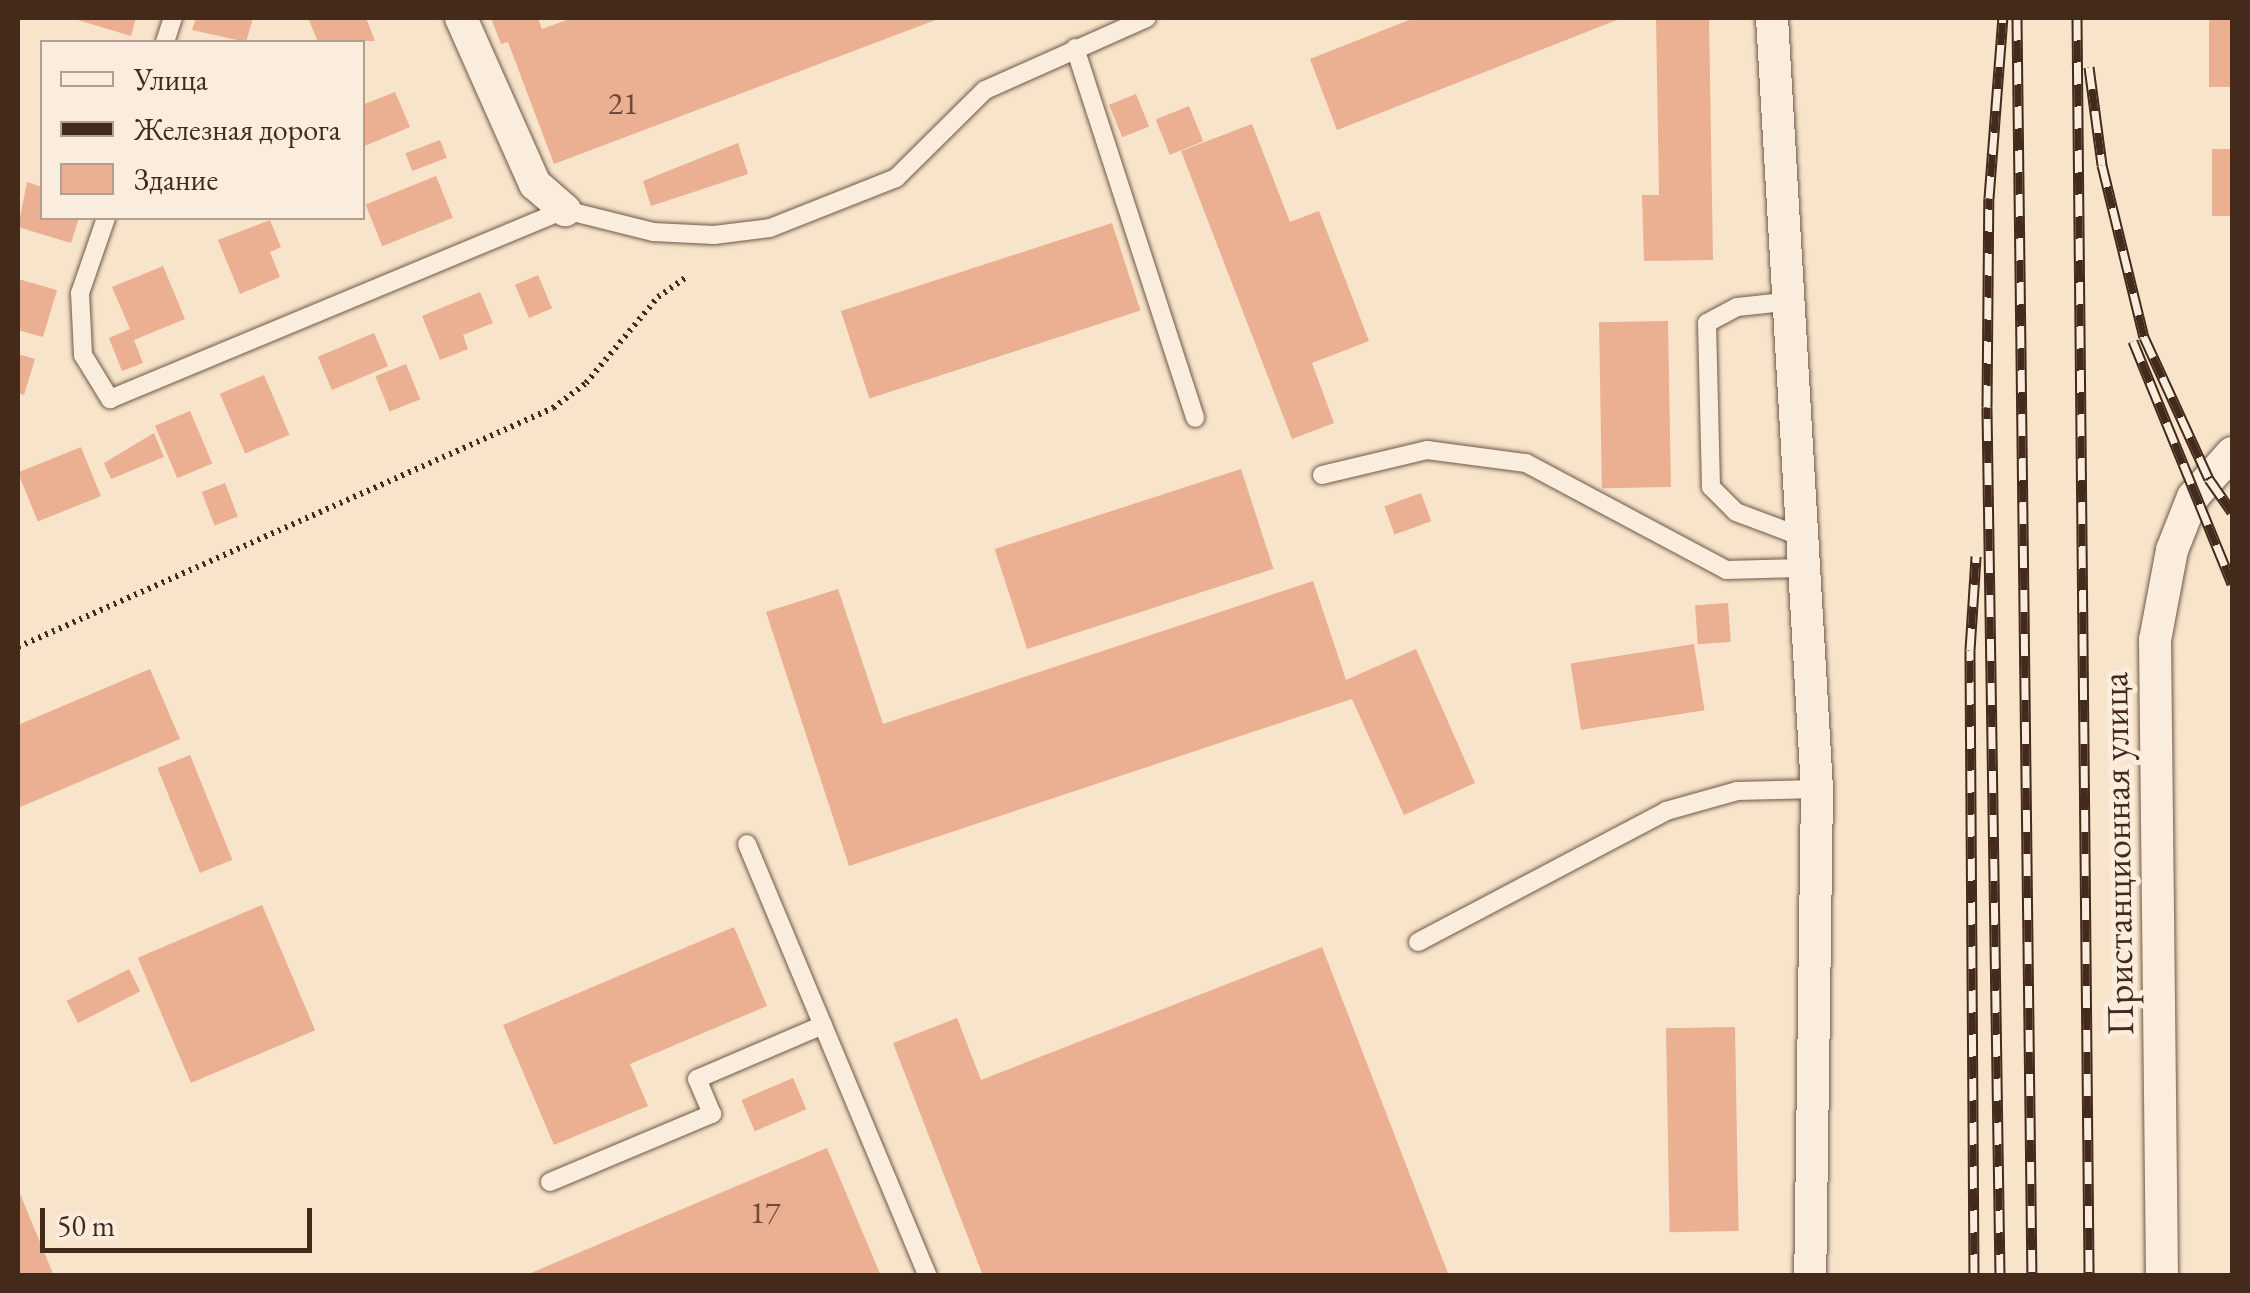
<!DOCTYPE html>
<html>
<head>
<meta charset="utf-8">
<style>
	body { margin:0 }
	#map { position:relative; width:2250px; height:1293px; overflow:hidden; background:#f7e4ca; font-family:"EB Garamond",serif }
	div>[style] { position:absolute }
	.building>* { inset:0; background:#ebaf91; transform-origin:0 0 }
	.path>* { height:6px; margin-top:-3px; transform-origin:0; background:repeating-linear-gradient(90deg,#432a1b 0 2.5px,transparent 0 7.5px) }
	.roads { filter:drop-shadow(0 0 2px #705847) drop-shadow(0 0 2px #705847) }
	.service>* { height:18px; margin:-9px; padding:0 9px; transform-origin:9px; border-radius:9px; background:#faeddd }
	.minor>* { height:32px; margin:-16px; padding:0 16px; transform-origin:16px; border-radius:16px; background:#faeddd }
	.rail>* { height:11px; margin-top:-5.5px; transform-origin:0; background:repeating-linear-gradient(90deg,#faeddd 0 22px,#432a1b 0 44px); box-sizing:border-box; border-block:2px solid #432a1b }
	span { translate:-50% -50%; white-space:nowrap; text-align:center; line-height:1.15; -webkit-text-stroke:10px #faeddd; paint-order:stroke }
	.number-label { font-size:32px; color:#6d4b38 }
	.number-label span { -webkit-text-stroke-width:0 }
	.street-label { font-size:38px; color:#432a1b }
	.frame { position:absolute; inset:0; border:20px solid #432a1b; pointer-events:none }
	.legend { position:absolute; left:40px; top:40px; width:325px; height:180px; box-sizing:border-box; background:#faeddd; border:2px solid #b19f8f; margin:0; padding:12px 18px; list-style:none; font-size:30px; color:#432a1b }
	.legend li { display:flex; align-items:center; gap:20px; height:50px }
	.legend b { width:50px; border:2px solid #b19f8f }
	.scale { position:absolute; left:40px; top:1208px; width:272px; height:45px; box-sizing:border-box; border:5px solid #432a1b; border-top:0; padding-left:12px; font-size:30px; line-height:35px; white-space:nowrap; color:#432a1b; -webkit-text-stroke:8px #faeddd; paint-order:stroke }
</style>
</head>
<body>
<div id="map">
	<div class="building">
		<div style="clip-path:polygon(71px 18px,136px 18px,131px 36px)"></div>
		<div style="clip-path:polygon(196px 18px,253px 18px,246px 42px,192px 30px)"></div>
		<div style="clip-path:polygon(308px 18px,366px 18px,375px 41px,318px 42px)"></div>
		<div style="clip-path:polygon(491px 18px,538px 18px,542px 29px,572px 18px,941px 18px,554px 164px,508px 42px,501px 44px)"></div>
		<div style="clip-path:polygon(1414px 18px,1622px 18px,1337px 130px,1310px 59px)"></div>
		<div style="clip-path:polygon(1656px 18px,1709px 18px,1713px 260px,1644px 261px,1642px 195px,1659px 195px)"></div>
		<div style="left:2209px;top:18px;width:23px;height:69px"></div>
		<div style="clip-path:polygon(395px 92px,410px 127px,362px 147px,362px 105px)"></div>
		<div style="left:1136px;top:94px;width:35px;height:29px;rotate:68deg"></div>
		<div style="left:1189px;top:106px;width:38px;height:36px;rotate:68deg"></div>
		<div style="clip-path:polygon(1252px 124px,1290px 222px,1319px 211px,1369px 341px,1312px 363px,1334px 423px,1292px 439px,1181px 151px)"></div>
		<div style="left:440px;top:140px;width:19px;height:37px;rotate:69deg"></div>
		<div style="clip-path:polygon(738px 143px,748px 174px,651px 206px,643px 181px)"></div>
		<div style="left:2212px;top:149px;width:20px;height:67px"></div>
		<div style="left:436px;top:176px;width:45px;height:76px;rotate:68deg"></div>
		<div style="clip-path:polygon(27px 182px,42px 187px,42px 218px,79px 218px,71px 243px,18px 227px)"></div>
		<div style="clip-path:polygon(270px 220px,281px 247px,270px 252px,280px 277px,240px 294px,218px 240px)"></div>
		<div style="left:1112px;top:223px;width:92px;height:285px;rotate:72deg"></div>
		<div style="clip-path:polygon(163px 266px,185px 319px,134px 340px,143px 363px,122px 371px,109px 338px,130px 329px,112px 287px)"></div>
		<div style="left:538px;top:275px;width:36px;height:25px;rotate:67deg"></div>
		<div style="clip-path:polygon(18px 279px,57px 290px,43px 337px,18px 330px)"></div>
		<div style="clip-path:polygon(480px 292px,493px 323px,463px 335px,468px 349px,440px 360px,422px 316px)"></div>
		<div style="left:1668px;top:321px;width:166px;height:69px;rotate:89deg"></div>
		<div style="left:374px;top:333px;width:36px;height:61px;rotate:67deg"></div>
		<div style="clip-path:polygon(18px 354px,35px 359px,24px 395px,18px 393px)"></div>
		<div style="left:406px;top:364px;width:38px;height:33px;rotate:68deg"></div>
		<div style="left:264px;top:375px;width:65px;height:48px;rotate:67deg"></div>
		<div style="left:190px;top:411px;width:57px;height:38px;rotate:67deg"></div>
		<div style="clip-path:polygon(154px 433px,164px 457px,111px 479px,104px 463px)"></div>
		<div style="left:81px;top:447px;width:53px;height:68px;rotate:68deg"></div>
		<div style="left:1241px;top:469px;width:105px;height:259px;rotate:72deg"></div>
		<div style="left:225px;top:483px;width:36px;height:25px;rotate:69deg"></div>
		<div style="left:1421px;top:493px;width:30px;height:39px;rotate:70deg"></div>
		<div style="clip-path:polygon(1313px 581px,1346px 680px,1416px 649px,1475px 783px,1404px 815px,1352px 699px,849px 866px,766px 612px,838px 589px,883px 724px)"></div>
		<div style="left:1728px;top:603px;width:39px;height:33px;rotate:86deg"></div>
		<div style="left:1694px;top:644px;width:67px;height:125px;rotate:81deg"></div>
		<div style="clip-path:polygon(150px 669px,180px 739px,18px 808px,18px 725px)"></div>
		<div style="left:190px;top:755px;width:113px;height:35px;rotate:68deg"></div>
		<div style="left:262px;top:905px;width:136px;height:135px;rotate:67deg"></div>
		<div style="clip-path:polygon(734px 927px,767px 1006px,630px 1064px,648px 1106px,554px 1145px,503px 1025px)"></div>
		<div style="clip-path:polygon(1322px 947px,1449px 1276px,983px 1276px,893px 1043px,957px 1018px,981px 1080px)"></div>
		<div style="left:129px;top:969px;width:25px;height:70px;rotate:63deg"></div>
		<div style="left:1735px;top:1027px;width:204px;height:69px;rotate:89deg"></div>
		<div style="left:793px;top:1078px;width:34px;height:56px;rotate:67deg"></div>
		<div style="clip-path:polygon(827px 1148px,881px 1276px,526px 1276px,526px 1275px)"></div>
		<div style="clip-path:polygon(18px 1189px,54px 1276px,18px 1276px)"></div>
	</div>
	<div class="path">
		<div style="left:18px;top:647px;width:586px;rotate:-24.07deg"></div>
		<div style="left:553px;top:408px;width:41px;rotate:-37.1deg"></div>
		<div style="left:586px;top:383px;width:112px;rotate:-50.1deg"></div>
		<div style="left:658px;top:297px;width:33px;rotate:-35deg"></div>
	</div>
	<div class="roads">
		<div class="service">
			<div style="left:165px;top:42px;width:25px;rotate:-72deg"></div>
			<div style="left:1075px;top:48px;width:389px;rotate:72deg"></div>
			<div style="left:106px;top:218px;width:79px;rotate:109.1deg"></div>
			<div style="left:80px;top:293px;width:62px;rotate:87.2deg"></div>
			<div style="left:83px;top:355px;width:52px;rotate:58.5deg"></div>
			<div style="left:110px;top:399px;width:493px;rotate:-22.6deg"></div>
			<div style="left:565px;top:210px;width:91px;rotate:14deg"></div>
			<div style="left:653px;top:232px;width:61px;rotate:2.8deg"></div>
			<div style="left:714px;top:235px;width:56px;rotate:-7.1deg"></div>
			<div style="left:770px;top:228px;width:136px;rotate:-21.6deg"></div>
			<div style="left:896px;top:178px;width:125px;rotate:-44.7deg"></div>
			<div style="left:985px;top:90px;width:177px;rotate:-24deg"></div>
			<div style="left:1793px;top:301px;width:56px;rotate:173.9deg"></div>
			<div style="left:1737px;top:307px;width:34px;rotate:152deg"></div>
			<div style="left:1707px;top:323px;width:164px;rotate:88.6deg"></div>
			<div style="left:1711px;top:487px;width:35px;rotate:45deg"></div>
			<div style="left:1736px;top:512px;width:68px;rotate:20.6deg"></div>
			<div style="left:1322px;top:475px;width:108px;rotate:-13.4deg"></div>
			<div style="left:1427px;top:450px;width:100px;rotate:7.5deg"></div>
			<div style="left:1526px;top:463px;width:227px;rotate:28.1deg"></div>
			<div style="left:1726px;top:570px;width:75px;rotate:-1.5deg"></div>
			<div style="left:747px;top:844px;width:468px;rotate:67.3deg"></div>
			<div style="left:1418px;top:942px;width:280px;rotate:-27.8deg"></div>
			<div style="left:1666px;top:811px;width:74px;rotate:-15.7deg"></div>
			<div style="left:1737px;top:791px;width:80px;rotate:-1.4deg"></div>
			<div style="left:550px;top:1182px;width:176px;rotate:-22.8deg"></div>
			<div style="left:712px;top:1114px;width:38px;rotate:-113deg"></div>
			<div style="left:697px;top:1079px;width:137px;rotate:-23.2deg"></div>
		</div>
		<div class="minor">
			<div style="left:461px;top:18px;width:182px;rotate:66deg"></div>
			<div style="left:535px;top:184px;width:40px;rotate:41deg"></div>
			<div style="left:1772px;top:18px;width:772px;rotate:86.66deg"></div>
			<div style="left:1817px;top:789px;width:487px;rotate:90.8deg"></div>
			<div style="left:2162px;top:1276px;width:636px;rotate:-90.63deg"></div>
			<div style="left:2155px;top:640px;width:92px;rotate:-79.3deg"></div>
			<div style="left:2172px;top:550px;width:57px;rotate:-68.4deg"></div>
			<div style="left:2193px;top:497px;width:59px;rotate:-48.4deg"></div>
		</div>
	</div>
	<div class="rail">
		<div style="left:2017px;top:18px;width:1258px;rotate:89.32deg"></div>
		<div style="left:2077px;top:18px;width:1258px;rotate:89.45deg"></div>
		<div style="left:2089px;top:67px;width:99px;rotate:82.4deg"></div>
		<div style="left:2102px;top:165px;width:177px;rotate:76.3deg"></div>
		<div style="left:2144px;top:337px;width:156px;rotate:65.4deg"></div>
		<div style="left:2209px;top:479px;width:40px;rotate:55.1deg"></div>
		<div style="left:2133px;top:341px;width:262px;rotate:67.8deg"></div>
		<div style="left:1974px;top:1276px;width:626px;rotate:-90.37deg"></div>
		<div style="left:1970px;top:650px;width:94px;rotate:-86.3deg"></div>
		<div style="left:2000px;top:1276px;width:869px;rotate:-90.86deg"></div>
		<div style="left:1987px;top:407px;width:209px;rotate:-89.5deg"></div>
		<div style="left:1989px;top:198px;width:181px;rotate:-85.6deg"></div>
	</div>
	<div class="number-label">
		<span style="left:623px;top:103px">21</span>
		<span style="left:765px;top:1212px">17</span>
	</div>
	<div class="street-label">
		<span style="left:2117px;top:854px;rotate:-91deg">Пристанционная улица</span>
	</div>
	<div class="frame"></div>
	<ul class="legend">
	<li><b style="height:12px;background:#faeddd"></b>Улица</li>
	<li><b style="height:12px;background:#432a1b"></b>Железная дорога</li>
	<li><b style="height:28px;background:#ebaf91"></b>Здание</li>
	</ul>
	<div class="scale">50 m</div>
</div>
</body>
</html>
